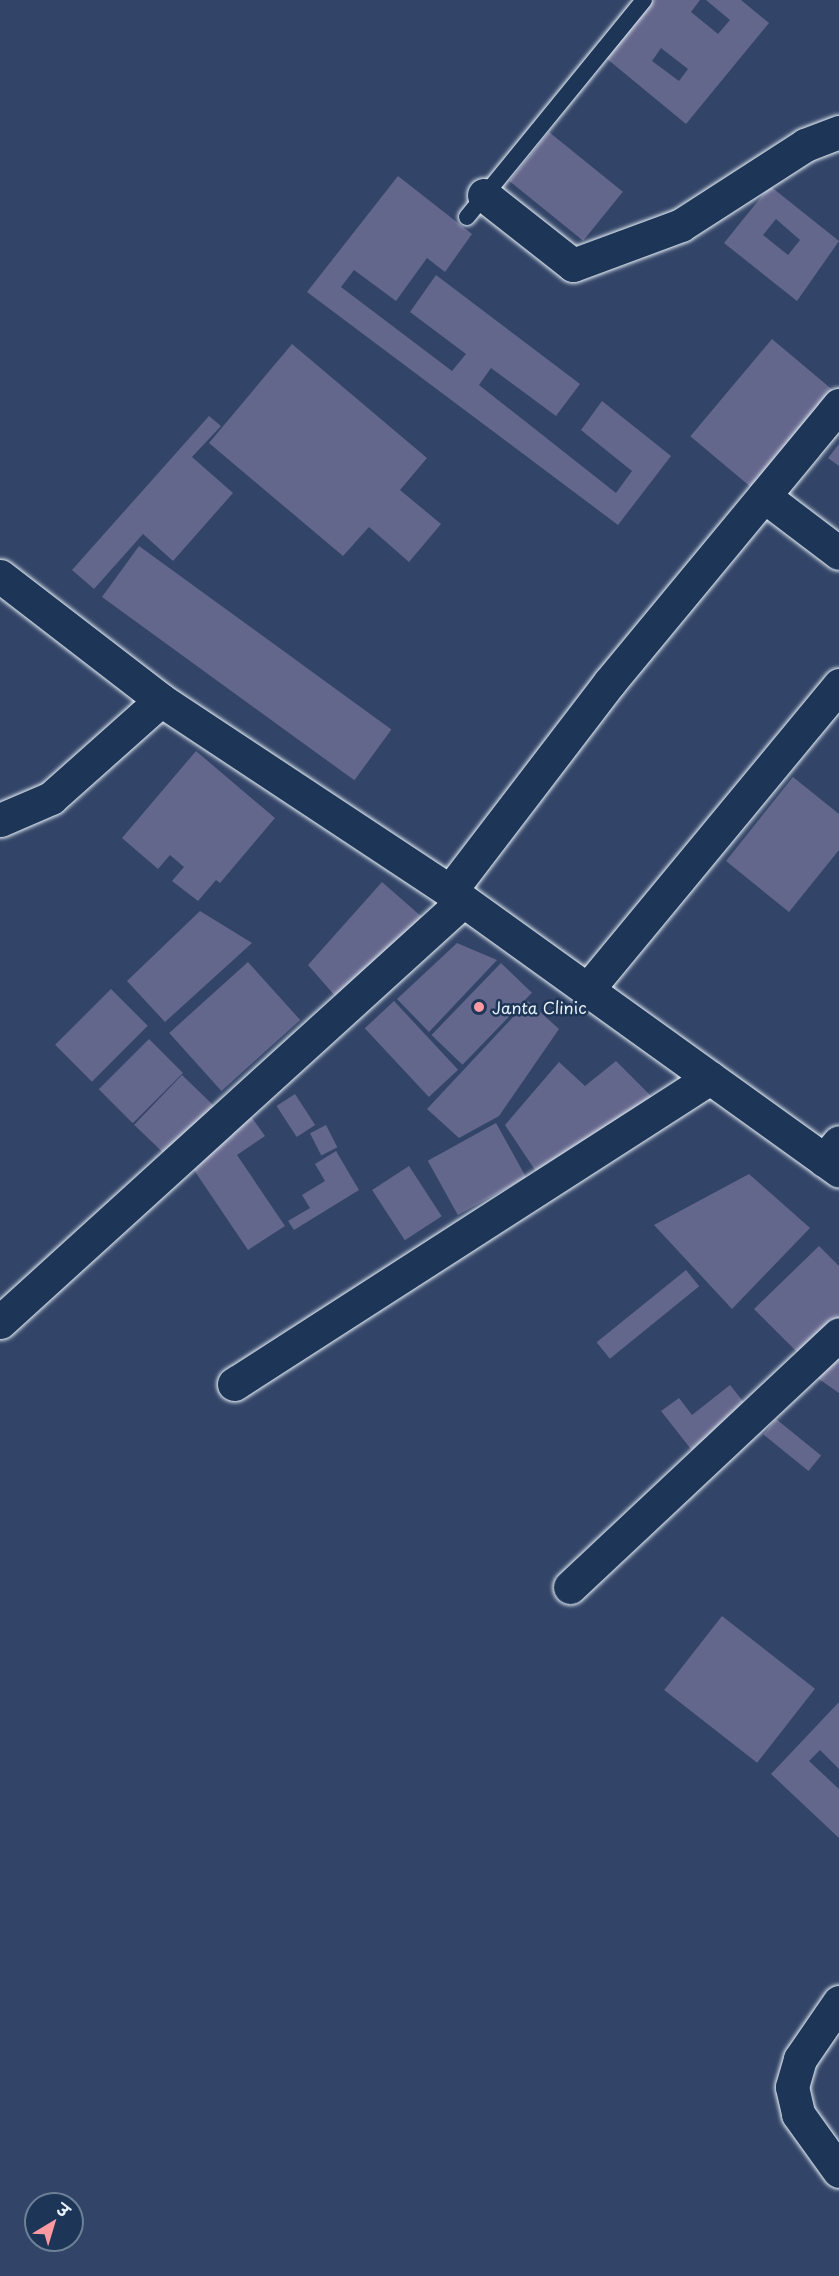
<!DOCTYPE html>
<html>
<head>
<meta charset="utf-8">
<style>
	body { margin:0 }
	#map { position:relative; width:839px; height:2276px; overflow:hidden; background:#324467; font-family:"Playpen Sans","Playpen Sans Deva",sans-serif }
	div>[style] { position:absolute }
	.building>* { inset:0; background:#64678c; transform-origin:0 0 }
	.roads { filter:drop-shadow(0 0 2px #e8f1f8) drop-shadow(0 0 2px #e8f1f8) }
	.service>* { height:16px; margin:-8px; padding:0 8px; transform-origin:8px; border-radius:8px; background:#1d3557 }
	.minor>* { height:33px; margin:-16.5px; padding:0 16.5px; transform-origin:16.5px; border-radius:16.5px; background:#1d3557 }
	.tertiary>* { height:33px; margin:-16.5px; padding:0 16.5px; transform-origin:16.5px; border-radius:16.5px; background:#1d3557 }
	.dots>* { width:16px; height:16px; translate:-50% -50%; box-sizing:border-box; border:3px solid #1d3557; border-radius:50% }
	span { translate:-50% -50%; white-space:nowrap; text-align:center; line-height:1.15; -webkit-text-stroke:5px #1d3557; paint-order:stroke }
	.poi-label { font-size:16px; color:#e8f1f8 }
	.left { translate:0 -50%; text-align:left }
	.north { position:absolute; left:24px; top:2192px; width:60px; height:60px; box-sizing:border-box; background:#1d3557; border:2px solid #6e8097; border-radius:50%; rotate:38deg; font-size:16px; font-weight:700; line-height:24px; text-align:center; color:#e8f1f8 }
	.north::after { content:''; display:block; margin:auto; width:21px; height:27px; background:#ff9aa2; clip-path:polygon(50% 0,100% 100%,50% 72%,0 100%) }
</style>
</head>
<body>
<div id="map">
	<div class="building">
		<div style="clip-path:polygon(evenodd,654px 0,700px 0,691px 12px,718px 34px,730px 20px,706px 0,741px 0,769px 23px,686px 124px,606px 58px,654px 0,661px 48px,688px 69px,679px 81px,652px 61px,661px 48px)"></div>
		<div style="left:549px;top:132px;width:95px;height:63px;rotate:39deg"></div>
		<div style="clip-path:polygon(398px 176px,472px 234px,445px 272px,427px 258px,396px 301px,354px 270px,341px 287px,452px 371px,466px 354px,410px 312px,436px 275px,580px 384px,556px 416px,491px 368px,479px 385px,616px 493px,632px 471px,581px 430px,602px 401px,671px 456px,618px 525px,307px 292px)"></div>
		<div style="clip-path:polygon(evenodd,770px 186px,839px 241px,797px 301px,724px 243px,770px 186px,776px 219px,800px 240px,788px 255px,763px 235px,776px 219px)"></div>
		<div style="left:772px;top:339px;width:87px;height:127px;rotate:40deg"></div>
		<div style="clip-path:polygon(292px 344px,427px 458px,400px 490px,441px 524px,409px 562px,369px 527px,343px 556px,209px 443px)"></div>
		<div style="clip-path:polygon(209px 416px,221px 426px,192px 457px,233px 493px,173px 561px,143px 534px,94px 589px,72px 570px)"></div>
		<div style="clip-path:polygon(839px 444px,839px 466px,828px 458px)"></div>
		<div style="left:139px;top:546px;width:312px;height:63px;rotate:36deg"></div>
		<div style="clip-path:polygon(196px 751px,275px 818px,220px 883px,216px 880px,198px 901px,172px 881px,184px 867px,170px 855px,158px 869px,122px 838px)"></div>
		<div style="clip-path:polygon(793px 777px,839px 814px,839px 850px,789px 912px,726px 861px)"></div>
		<div style="clip-path:polygon(382px 882px,430px 924px,343px 1005px,308px 965px)"></div>
		<div style="clip-path:polygon(200px 911px,252px 943px,165px 1022px,127px 981px)"></div>
		<div style="clip-path:polygon(457px 943px,497px 960px,429px 1032px,397px 999px)"></div>
		<div style="left:248px;top:962px;width:78px;height:106px;rotate:48deg"></div>
		<div style="left:501px;top:963px;width:43px;height:100px;rotate:44deg"></div>
		<div style="left:111px;top:989px;width:52px;height:79px;rotate:45deg"></div>
		<div style="left:394px;top:1001px;width:94px;height:40px;rotate:47deg"></div>
		<div style="clip-path:polygon(528px 1001px,559px 1029px,499px 1116px,459px 1138px,427px 1109px)"></div>
		<div style="left:149px;top:1039px;width:48px;height:71px;rotate:45deg"></div>
		<div style="clip-path:polygon(616px 1061px,653px 1098px,543px 1182px,505px 1125px,559px 1062px,585px 1086px)"></div>
		<div style="left:182px;top:1075px;width:50px;height:69px;rotate:44deg"></div>
		<div style="left:295px;top:1094px;width:37px;height:22px;rotate:57deg"></div>
		<div style="clip-path:polygon(250px 1115px,265px 1136px,237px 1155px,285px 1226px,248px 1250px,194px 1170px)"></div>
		<div style="left:496px;top:1123px;width:62px;height:78px;rotate:61deg"></div>
		<div style="left:326px;top:1125px;width:25px;height:18px;rotate:63deg"></div>
		<div style="clip-path:polygon(336px 1151px,359px 1190px,294px 1230px,288px 1221px,310px 1208px,302px 1195px,325px 1181px,315px 1164px)"></div>
		<div style="left:409px;top:1166px;width:60px;height:44px;rotate:57deg"></div>
		<div style="clip-path:polygon(749px 1174px,810px 1228px,732px 1309px,654px 1225px)"></div>
		<div style="clip-path:polygon(819px 1246px,839px 1266px,839px 1321px,802px 1357px,754px 1309px)"></div>
		<div style="left:686px;top:1270px;width:21px;height:115px;rotate:51deg"></div>
		<div style="clip-path:polygon(839px 1353px,839px 1393px,816px 1377px)"></div>
		<div style="clip-path:polygon(730px 1385px,750px 1410px,694px 1453px,661px 1411px,679px 1398px,692px 1415px)"></div>
		<div style="left:776px;top:1419px;width:58px;height:20px;rotate:39deg"></div>
		<div style="left:722px;top:1616px;width:118px;height:94px;rotate:38deg"></div>
		<div style="clip-path:polygon(839px 1702px,839px 1769px,820px 1750px,809px 1761px,839px 1789px,839px 1838px,771px 1774px)"></div>
	</div>
	<div class="roads">
		<div class="service">
			<div style="left:467px;top:217px;width:280px;rotate:-50.8deg"></div>
		</div>
		<div class="minor">
			<div style="left:484px;top:195px;width:113px;rotate:38.2deg"></div>
			<div style="left:573px;top:265px;width:115px;rotate:-20.3deg"></div>
			<div style="left:681px;top:225px;width:148px;rotate:-32.8deg"></div>
			<div style="left:805px;top:145px;width:36px;rotate:-21deg"></div>
			<div style="left:764px;top:496px;width:94px;rotate:37.2deg"></div>
			<div style="left:0;top:820px;width:56px;rotate:-23.3deg"></div>
			<div style="left:51px;top:798px;width:147px;rotate:-41.7deg"></div>
			<div style="left:450px;top:891px;width:262px;rotate:-52.6deg"></div>
			<div style="left:609px;top:683px;width:361px;rotate:-50.4deg"></div>
			<div style="left:587px;top:990px;width:396px;rotate:-50.4deg"></div>
			<div style="left:824px;top:1160px;width:23px;rotate:-50deg"></div>
			<div style="left:0;top:1322px;width:626px;rotate:-42.28deg"></div>
			<div style="left:234px;top:1384px;width:566px;rotate:-32.74deg"></div>
			<div style="left:570px;top:1587px;width:369px;rotate:-43.2deg"></div>
			<div style="left:839px;top:2002px;width:69px;rotate:124.4deg"></div>
			<div style="left:800px;top:2059px;width:29px;rotate:106deg"></div>
			<div style="left:792px;top:2087px;width:28px;rotate:77deg"></div>
			<div style="left:798px;top:2114px;width:70px;rotate:54.3deg"></div>
		</div>
		<div class="tertiary">
			<div style="left:0;top:576px;width:203px;rotate:37.6deg"></div>
			<div style="left:161px;top:700px;width:346px;rotate:33.5deg"></div>
			<div style="left:450px;top:891px;width:479px;rotate:35.7deg"></div>
		</div>
	</div>
	<div class="dots">
		<div style="left:479px;top:1007px;background:#ff9aa2"></div>
	</div>
	<div class="poi-label">
		<span class="left" style="left:492px;top:1007px">Janta Clinic</span>
	</div>
	<div class="north">उ</div>
</div>
</body>
</html>
